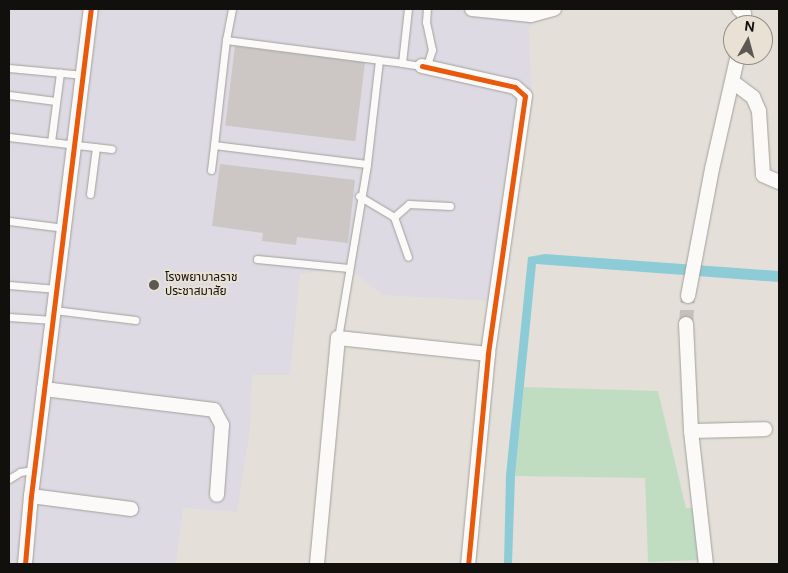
<!DOCTYPE html>
<html>
<head>
<meta charset="utf-8">
<style>
	body { margin:0 }
	#map { position:relative; width:788px; height:573px; overflow:hidden; background:#e4e0d9; font-family:"DM Sans","Noto Sans Thai",sans-serif }
	div>[style] { position:absolute }
	.medical>* { inset:0; background:#dddae3 }
	.green>* { inset:0; background:#c0ddc2 }
	.water>* { inset:0; background:#8dccd6 }
	.building>* { inset:0; background:#ccc7c4; transform-origin:0 0 }
	.street-tunnel>* { height:14px; margin-top:-7px; transform-origin:0; background:repeating-linear-gradient(90deg,#c4c1ba 0 14px,transparent 0 21px) }
	.roads { filter:drop-shadow(0 0 1px #a3a09b) drop-shadow(0 0 1px #a3a09b) }
	.lane>* { height:7px; margin:-3.5px; padding:0 3.5px; transform-origin:3.5px; border-radius:3.5px; background:#fbfaf9 }
	.street>* { height:14px; margin:-7px; padding:0 7px; transform-origin:7px; border-radius:7px; background:#fbfaf9 }
	.cycleway>* { height:5px; margin:-2.5px; padding:0 2.5px; transform-origin:2.5px; border-radius:2.5px; background:#e8590c }
	.dots>* { width:14px; height:14px; translate:-50% -50%; box-sizing:border-box; border:2px solid #e8e1d4; border-radius:50% }
	span { translate:-50% -50%; white-space:nowrap; text-align:center; line-height:1.15; -webkit-text-stroke:4px #e8e1d4; paint-order:stroke }
	.poi-label { font-size:12px; color:#12100c }
	.left { translate:0 -50%; text-align:left }
	.frame { position:absolute; inset:0; border:10px solid #12100c; pointer-events:none }
	.north { position:absolute; left:723px; top:15px; width:50px; height:50px; box-sizing:border-box; background:#e8e1d4; border:1px solid #928d84; border-radius:50%; rotate:7deg; font-size:14px; font-weight:700; line-height:20px; text-align:center; color:#12100c }
	.north::after { content:''; display:block; margin:auto; width:18px; height:22px; background:#5c5954; clip-path:polygon(50% 0,100% 100%,50% 72%,0 100%) }
</style>
</head>
<body>
<div id="map">
	<div class="medical">
		<div style="clip-path:polygon(9px 9px,548px 9px,529px 28px,531px 87px,504px 302px,382px 295px,348px 268px,300px 274px,290px 375px,252px 375px,250px 430px,237px 512px,183px 508px,176px 564px,9px 564px)"></div>
	</div>
	<div class="green">
		<div style="clip-path:polygon(524px 387px,658px 391px,686px 508px,695px 508px,700px 560px,648px 562px,645px 478px,515px 476px)"></div>
	</div>
	<div class="water">
		<div style="clip-path:polygon(545px 254px,779px 271px,779px 282px,536px 264px,515px 476px,512px 564px,504px 564px,506px 475px,528px 257px)"></div>
	</div>
	<div class="building">
		<div style="left:235px;top:46px;width:131px;height:80px;rotate:7deg"></div>
		<div style="clip-path:polygon(220px 164px,355px 180px,348px 243px,297px 237px,296px 245px,262px 241px,263px 233px,212px 226px)"></div>
	</div>
	<div class="street-tunnel">
		<div style="left:686px;top:324px;width:28px;rotate:-86deg"></div>
	</div>
	<div class="roads">
		<div class="lane">
			<div style="left:232px;top:9px;width:32px;rotate:101deg"></div>
			<div style="left:226px;top:40px;width:154px;rotate:7.4deg"></div>
			<div style="left:402px;top:63px;width:20px;rotate:9deg"></div>
			<div style="left:422px;top:66px;width:7px;rotate:-34deg"></div>
			<div style="left:428px;top:62px;width:13px;rotate:-72deg"></div>
			<div style="left:432px;top:50px;width:29px;rotate:-102deg"></div>
			<div style="left:426px;top:22px;width:13px;rotate:-86deg"></div>
			<div style="left:9px;top:68px;width:75px;rotate:5.3deg"></div>
			<div style="left:9px;top:95px;width:47px;rotate:7.3deg"></div>
			<div style="left:9px;top:137px;width:42px;rotate:6.8deg"></div>
			<div style="left:51px;top:142px;width:70px;rotate:-82.6deg"></div>
			<div style="left:51px;top:142px;width:61px;rotate:6.5deg"></div>
			<div style="left:214px;top:145px;width:106px;rotate:-83.5deg"></div>
			<div style="left:211px;top:170px;width:25px;rotate:-83deg"></div>
			<div style="left:214px;top:145px;width:154px;rotate:7.1deg"></div>
			<div style="left:90px;top:194px;width:47px;rotate:-82.7deg"></div>
			<div style="left:359px;top:196px;width:41px;rotate:31deg"></div>
			<div style="left:394px;top:217px;width:20px;rotate:-41deg"></div>
			<div style="left:409px;top:204px;width:41px;rotate:2.8deg"></div>
			<div style="left:394px;top:217px;width:42px;rotate:70.7deg"></div>
			<div style="left:9px;top:221px;width:56px;rotate:7.1deg"></div>
			<div style="left:257px;top:259px;width:92px;rotate:5.6deg"></div>
			<div style="left:9px;top:285px;width:48px;rotate:4.8deg"></div>
			<div style="left:54px;top:310px;width:82px;rotate:7deg"></div>
			<div style="left:9px;top:317px;width:44px;rotate:3.9deg"></div>
			<div style="left:338px;top:338px;width:176px;rotate:-80.5deg"></div>
			<div style="left:367px;top:164px;width:105px;rotate:-83.4deg"></div>
			<div style="left:379px;top:60px;width:23px;rotate:7deg"></div>
			<div style="left:402px;top:63px;width:54px;rotate:-83.7deg"></div>
			<div style="left:9px;top:479px;width:13px;rotate:-32deg"></div>
			<div style="left:20px;top:472px;width:14px;rotate:-8deg"></div>
		</div>
		<div class="street">
			<div style="left:472px;top:9px;width:59px;rotate:5.8deg"></div>
			<div style="left:531px;top:15px;width:24px;rotate:-15deg"></div>
			<div style="left:739px;top:9px;width:6px;rotate:39deg"></div>
			<div style="left:744px;top:13px;width:12px;rotate:90deg"></div>
			<div style="left:422px;top:66px;width:95px;rotate:12.7deg"></div>
			<div style="left:515px;top:87px;width:13px;rotate:42deg"></div>
			<div style="left:525px;top:96px;width:261px;rotate:98.2deg"></div>
			<div style="left:488px;top:354px;width:211px;rotate:95.4deg"></div>
			<div style="left:733px;top:82px;width:25px;rotate:37deg"></div>
			<div style="left:753px;top:97px;width:15px;rotate:67deg"></div>
			<div style="left:759px;top:111px;width:64px;rotate:86.4deg"></div>
			<div style="left:763px;top:175px;width:17px;rotate:24deg"></div>
			<div style="left:688px;top:296px;width:129px;rotate:-79.3deg"></div>
			<div style="left:712px;top:169px;width:117px;rotate:-77.2deg"></div>
			<div style="left:686px;top:324px;width:107px;rotate:87.3deg"></div>
			<div style="left:691px;top:431px;width:134px;rotate:83.6deg"></div>
			<div style="left:44px;top:389px;width:171px;rotate:7deg"></div>
			<div style="left:214px;top:410px;width:17px;rotate:62deg"></div>
			<div style="left:222px;top:425px;width:70px;rotate:94.1deg"></div>
			<div style="left:691px;top:431px;width:74px;rotate:-1.5deg"></div>
			<div style="left:31px;top:496px;width:101px;rotate:7.4deg"></div>
			<div style="left:25px;top:564px;width:68px;rotate:-85deg"></div>
			<div style="left:31px;top:496px;width:491px;rotate:-83deg"></div>
			<div style="left:317px;top:564px;width:227px;rotate:-84.7deg"></div>
			<div style="left:338px;top:338px;width:151px;rotate:6.1deg"></div>
		</div>
	</div>
	<div class="cycleway">
		<div style="left:422px;top:66px;width:95px;rotate:12.7deg"></div>
		<div style="left:515px;top:87px;width:13px;rotate:42deg"></div>
		<div style="left:525px;top:96px;width:261px;rotate:98.2deg"></div>
		<div style="left:488px;top:354px;width:211px;rotate:95.4deg"></div>
		<div style="left:25px;top:564px;width:68px;rotate:-85deg"></div>
		<div style="left:31px;top:496px;width:491px;rotate:-83deg"></div>
	</div>
	<div class="dots">
		<div style="left:154px;top:285px;background:#5c5954"></div>
	</div>
	<div class="poi-label">
		<span class="left" style="left:165px;top:285px">โรงพยาบาลราช<br>ประชาสมาสัย</span>
	</div>
	<div class="frame"></div>
	<div class="north">N</div>
</div>
</body>
</html>
